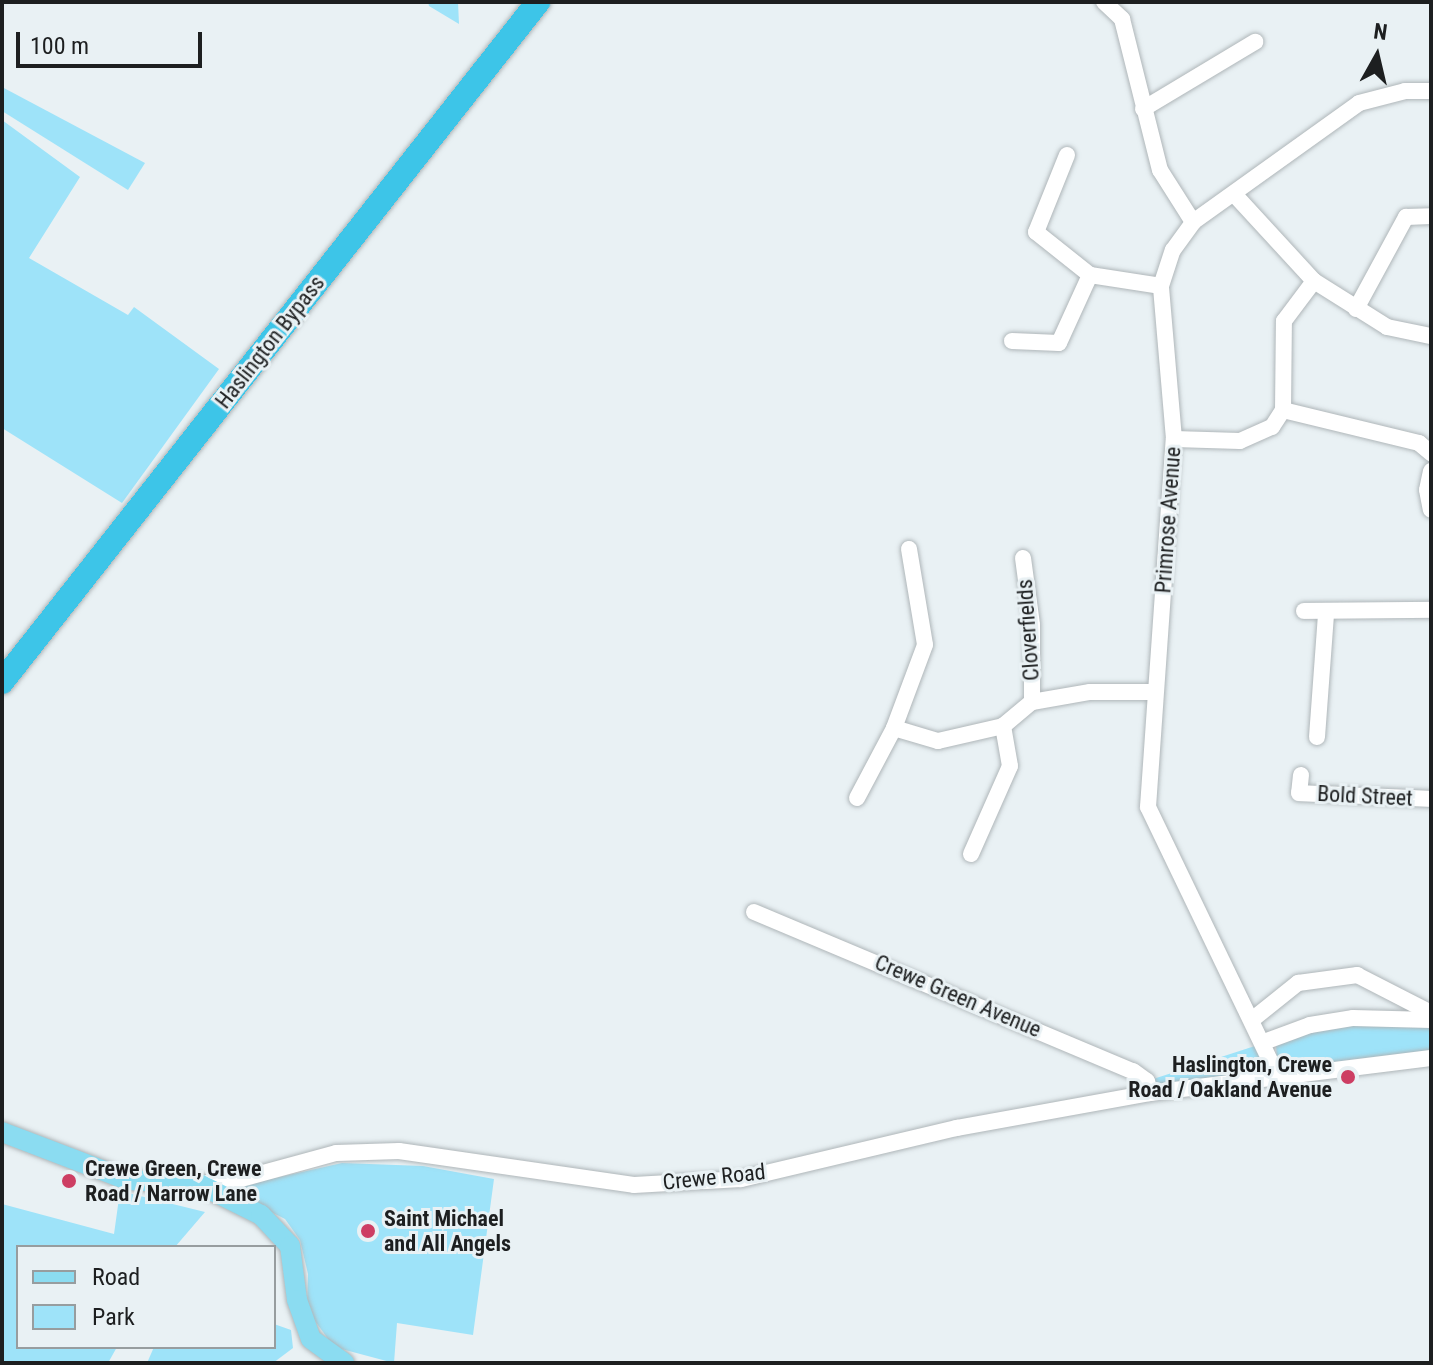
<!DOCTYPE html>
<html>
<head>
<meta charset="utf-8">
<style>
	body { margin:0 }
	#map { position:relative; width:1433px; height:1365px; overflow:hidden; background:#e9f1f4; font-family:"Roboto Condensed",sans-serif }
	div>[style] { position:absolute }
	.green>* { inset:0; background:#9ee3f9 }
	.roads { filter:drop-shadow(0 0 2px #afb6b9) drop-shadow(0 0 2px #afb6b9) }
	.minor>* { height:16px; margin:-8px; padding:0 8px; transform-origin:8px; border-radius:8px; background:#fff }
	.major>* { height:20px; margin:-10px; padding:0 10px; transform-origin:10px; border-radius:10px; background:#8bdcf1 }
	.highway>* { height:24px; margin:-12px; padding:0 12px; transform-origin:12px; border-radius:12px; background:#3dc5e8 }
	.dots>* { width:22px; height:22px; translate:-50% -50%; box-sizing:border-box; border:4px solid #e9f1f4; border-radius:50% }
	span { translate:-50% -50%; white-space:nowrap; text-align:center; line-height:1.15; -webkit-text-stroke:6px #e9f1f4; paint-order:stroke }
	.street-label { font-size:22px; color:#1d1f20 }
	.poi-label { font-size:22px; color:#1d1f20; font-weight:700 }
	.right { translate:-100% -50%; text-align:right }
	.left { translate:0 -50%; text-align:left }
	.frame { position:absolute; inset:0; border:4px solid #1d1f20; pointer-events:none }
	.legend { position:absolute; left:16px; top:1245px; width:260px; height:104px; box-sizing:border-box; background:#e9f1f4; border:2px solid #979d9f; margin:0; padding:10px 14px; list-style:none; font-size:24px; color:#1d1f20 }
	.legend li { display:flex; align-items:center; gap:16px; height:40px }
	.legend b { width:40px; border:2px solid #979d9f }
	.north { position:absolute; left:1337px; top:16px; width:80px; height:80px; -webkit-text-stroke:6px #e9f1f4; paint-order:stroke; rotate:8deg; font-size:22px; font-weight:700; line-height:32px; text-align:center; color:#1d1f20 }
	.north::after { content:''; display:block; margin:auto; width:28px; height:36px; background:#1d1f20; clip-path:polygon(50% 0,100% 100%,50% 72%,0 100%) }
	.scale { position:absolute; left:16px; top:32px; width:186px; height:36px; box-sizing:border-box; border:4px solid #1d1f20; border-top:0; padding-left:10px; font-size:24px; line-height:28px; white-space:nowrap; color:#1d1f20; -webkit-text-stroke:6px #e9f1f4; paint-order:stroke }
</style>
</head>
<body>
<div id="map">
	<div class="green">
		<div style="clip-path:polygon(428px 2px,458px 2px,459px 24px,429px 6px)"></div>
		<div style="clip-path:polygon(2px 87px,145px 163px,128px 190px,2px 111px)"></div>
		<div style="clip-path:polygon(2px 120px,80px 177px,29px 258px,128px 315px,134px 307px,219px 369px,122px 503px,2px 428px)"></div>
		<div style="clip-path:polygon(1431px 1020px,1431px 1058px,1150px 1093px,1147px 1081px,1258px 1045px,1277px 1072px,1276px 1041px,1310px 1025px)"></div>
		<div style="clip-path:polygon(342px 1163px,423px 1166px,494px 1179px,473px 1335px,397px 1323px,394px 1363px,334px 1347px,307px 1310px,308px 1274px,300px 1240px,285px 1219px,234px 1193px,239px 1186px)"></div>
		<div style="clip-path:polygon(120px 1191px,205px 1212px,175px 1247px,18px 1247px,18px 1347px,117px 1347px,108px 1363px,2px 1363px,2px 1204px,114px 1234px)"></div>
		<div style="clip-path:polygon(274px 1324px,291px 1330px,293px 1348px,273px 1363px,147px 1363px,154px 1347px,274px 1347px)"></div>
	</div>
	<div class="roads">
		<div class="minor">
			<div style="left:1104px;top:2px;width:25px;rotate:43deg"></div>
			<div style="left:1122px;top:19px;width:156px;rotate:75.9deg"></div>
			<div style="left:1160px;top:170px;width:62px;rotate:57.6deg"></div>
			<div style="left:1143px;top:109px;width:131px;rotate:-30.9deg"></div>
			<div style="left:1067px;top:155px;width:83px;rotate:111.9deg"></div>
			<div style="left:1036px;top:232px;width:69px;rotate:38.5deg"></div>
			<div style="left:1090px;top:275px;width:72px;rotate:8.8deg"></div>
			<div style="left:1234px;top:194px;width:118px;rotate:47.4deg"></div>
			<div style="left:1314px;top:281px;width:86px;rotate:32.2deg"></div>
			<div style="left:1387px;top:327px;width:45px;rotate:11.6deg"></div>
			<div style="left:1356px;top:309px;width:105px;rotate:-61.5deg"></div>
			<div style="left:1406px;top:217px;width:25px;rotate:-2deg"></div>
			<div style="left:1012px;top:341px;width:47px;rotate:2.4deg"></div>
			<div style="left:1059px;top:343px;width:75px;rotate:-65.5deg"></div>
			<div style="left:1283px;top:410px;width:140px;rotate:13.6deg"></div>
			<div style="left:1419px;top:443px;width:16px;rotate:40deg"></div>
			<div style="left:1174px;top:439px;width:66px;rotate:1.7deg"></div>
			<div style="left:1240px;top:441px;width:35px;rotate:-24deg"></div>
			<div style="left:1272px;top:427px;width:20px;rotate:-57deg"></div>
			<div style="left:1283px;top:410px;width:89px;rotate:-89.4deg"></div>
			<div style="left:1284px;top:321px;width:50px;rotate:-53.1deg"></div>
			<div style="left:1431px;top:471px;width:19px;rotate:102deg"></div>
			<div style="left:1427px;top:490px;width:20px;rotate:79deg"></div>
			<div style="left:909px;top:549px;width:97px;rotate:80.5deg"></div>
			<div style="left:925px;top:645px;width:89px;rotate:110.5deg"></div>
			<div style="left:894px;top:728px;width:46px;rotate:16.5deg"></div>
			<div style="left:938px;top:741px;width:67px;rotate:-13deg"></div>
			<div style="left:1003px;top:726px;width:38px;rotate:-40deg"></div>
			<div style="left:1032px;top:702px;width:59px;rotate:-9.8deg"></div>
			<div style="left:1090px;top:692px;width:65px"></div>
			<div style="left:1023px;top:558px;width:68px;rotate:82.3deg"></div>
			<div style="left:1032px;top:625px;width:77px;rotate:90deg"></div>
			<div style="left:1304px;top:611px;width:127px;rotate:-0.5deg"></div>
			<div style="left:1317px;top:737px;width:124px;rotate:-85.8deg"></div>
			<div style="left:1301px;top:775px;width:18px;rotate:96deg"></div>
			<div style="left:1299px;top:793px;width:132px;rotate:2.6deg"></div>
			<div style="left:857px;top:798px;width:79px;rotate:-62.1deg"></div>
			<div style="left:971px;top:854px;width:96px;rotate:-66.1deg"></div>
			<div style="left:1010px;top:766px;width:41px;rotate:-99.9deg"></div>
			<div style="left:754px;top:912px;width:411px;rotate:22.8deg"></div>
			<div style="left:1133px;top:1071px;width:17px;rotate:36deg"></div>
			<div style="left:1147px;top:1081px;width:12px;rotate:76deg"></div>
			<div style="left:1253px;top:1019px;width:58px;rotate:-38.7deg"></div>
			<div style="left:1298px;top:983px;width:60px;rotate:-7.7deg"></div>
			<div style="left:1357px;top:975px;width:83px;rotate:27.2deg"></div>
			<div style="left:1264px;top:1042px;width:49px;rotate:-20.3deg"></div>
			<div style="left:1310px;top:1025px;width:44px;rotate:-9.2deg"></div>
			<div style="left:1353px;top:1018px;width:78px;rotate:1.5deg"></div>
			<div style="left:1277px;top:1075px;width:297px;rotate:-115.7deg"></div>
			<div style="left:1148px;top:807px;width:369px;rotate:-86deg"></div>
			<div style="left:1174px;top:439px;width:154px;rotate:-94.9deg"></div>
			<div style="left:1161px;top:286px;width:38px;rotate:-72deg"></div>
			<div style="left:1173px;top:250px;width:34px;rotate:-54deg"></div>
			<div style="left:1193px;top:222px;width:204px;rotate:-35.6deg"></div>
			<div style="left:1359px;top:103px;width:48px;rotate:-14.6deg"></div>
			<div style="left:1405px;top:91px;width:26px"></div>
			<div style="left:201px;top:1184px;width:40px;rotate:-7.1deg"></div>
			<div style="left:241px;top:1179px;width:98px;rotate:-15.3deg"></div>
			<div style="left:336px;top:1153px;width:63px;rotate:-1.8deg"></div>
			<div style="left:399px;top:1151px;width:237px;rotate:8.2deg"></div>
			<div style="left:634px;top:1185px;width:107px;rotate:-3.2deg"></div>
			<div style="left:741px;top:1179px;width:222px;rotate:-13.3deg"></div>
			<div style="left:957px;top:1128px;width:196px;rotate:-10.3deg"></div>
			<div style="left:1150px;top:1093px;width:283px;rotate:-7.1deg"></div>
		</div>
		<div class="major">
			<div style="left:2px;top:1132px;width:135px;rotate:20.9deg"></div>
			<div style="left:128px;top:1180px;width:71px;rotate:3.2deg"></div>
			<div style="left:199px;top:1184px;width:69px;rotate:26.6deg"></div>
			<div style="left:261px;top:1215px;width:42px;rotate:46.9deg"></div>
			<div style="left:290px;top:1246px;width:54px;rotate:82.6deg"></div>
			<div style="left:297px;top:1300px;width:41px;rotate:70.3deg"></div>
			<div style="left:311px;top:1339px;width:41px;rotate:36deg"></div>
		</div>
		<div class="highway">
			<div style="left:2px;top:682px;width:866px;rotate:-51.75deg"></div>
		</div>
	</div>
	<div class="dots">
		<div style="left:1348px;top:1077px;background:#cd3e63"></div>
		<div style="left:69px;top:1181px;background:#cd3e63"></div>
		<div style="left:368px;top:1231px;background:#cd3e63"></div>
	</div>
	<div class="street-label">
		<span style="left:270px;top:342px;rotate:-52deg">Haslington Bypass</span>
		<span style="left:1168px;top:520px;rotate:-86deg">Primrose Avenue</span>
		<span style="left:1028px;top:630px;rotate:-94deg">Cloverfields</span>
		<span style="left:1365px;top:796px;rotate:3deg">Bold Street</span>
		<span style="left:958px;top:996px;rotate:23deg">Crewe Green Avenue</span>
		<span style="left:714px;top:1177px;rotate:-6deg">Crewe Road</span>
	</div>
	<div class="poi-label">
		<span class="right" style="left:1332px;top:1077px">Haslington, Crewe<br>Road / Oakland Avenue</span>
		<span class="left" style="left:85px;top:1181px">Crewe Green, Crewe<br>Road / Narrow Lane</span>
		<span class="left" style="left:384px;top:1231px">Saint Michael<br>and All Angels</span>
	</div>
	<div class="frame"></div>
	<ul class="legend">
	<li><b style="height:10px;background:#8bdcf1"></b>Road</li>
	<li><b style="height:22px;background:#9ee3f9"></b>Park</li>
	</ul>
	<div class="north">N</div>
	<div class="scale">100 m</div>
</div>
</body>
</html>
